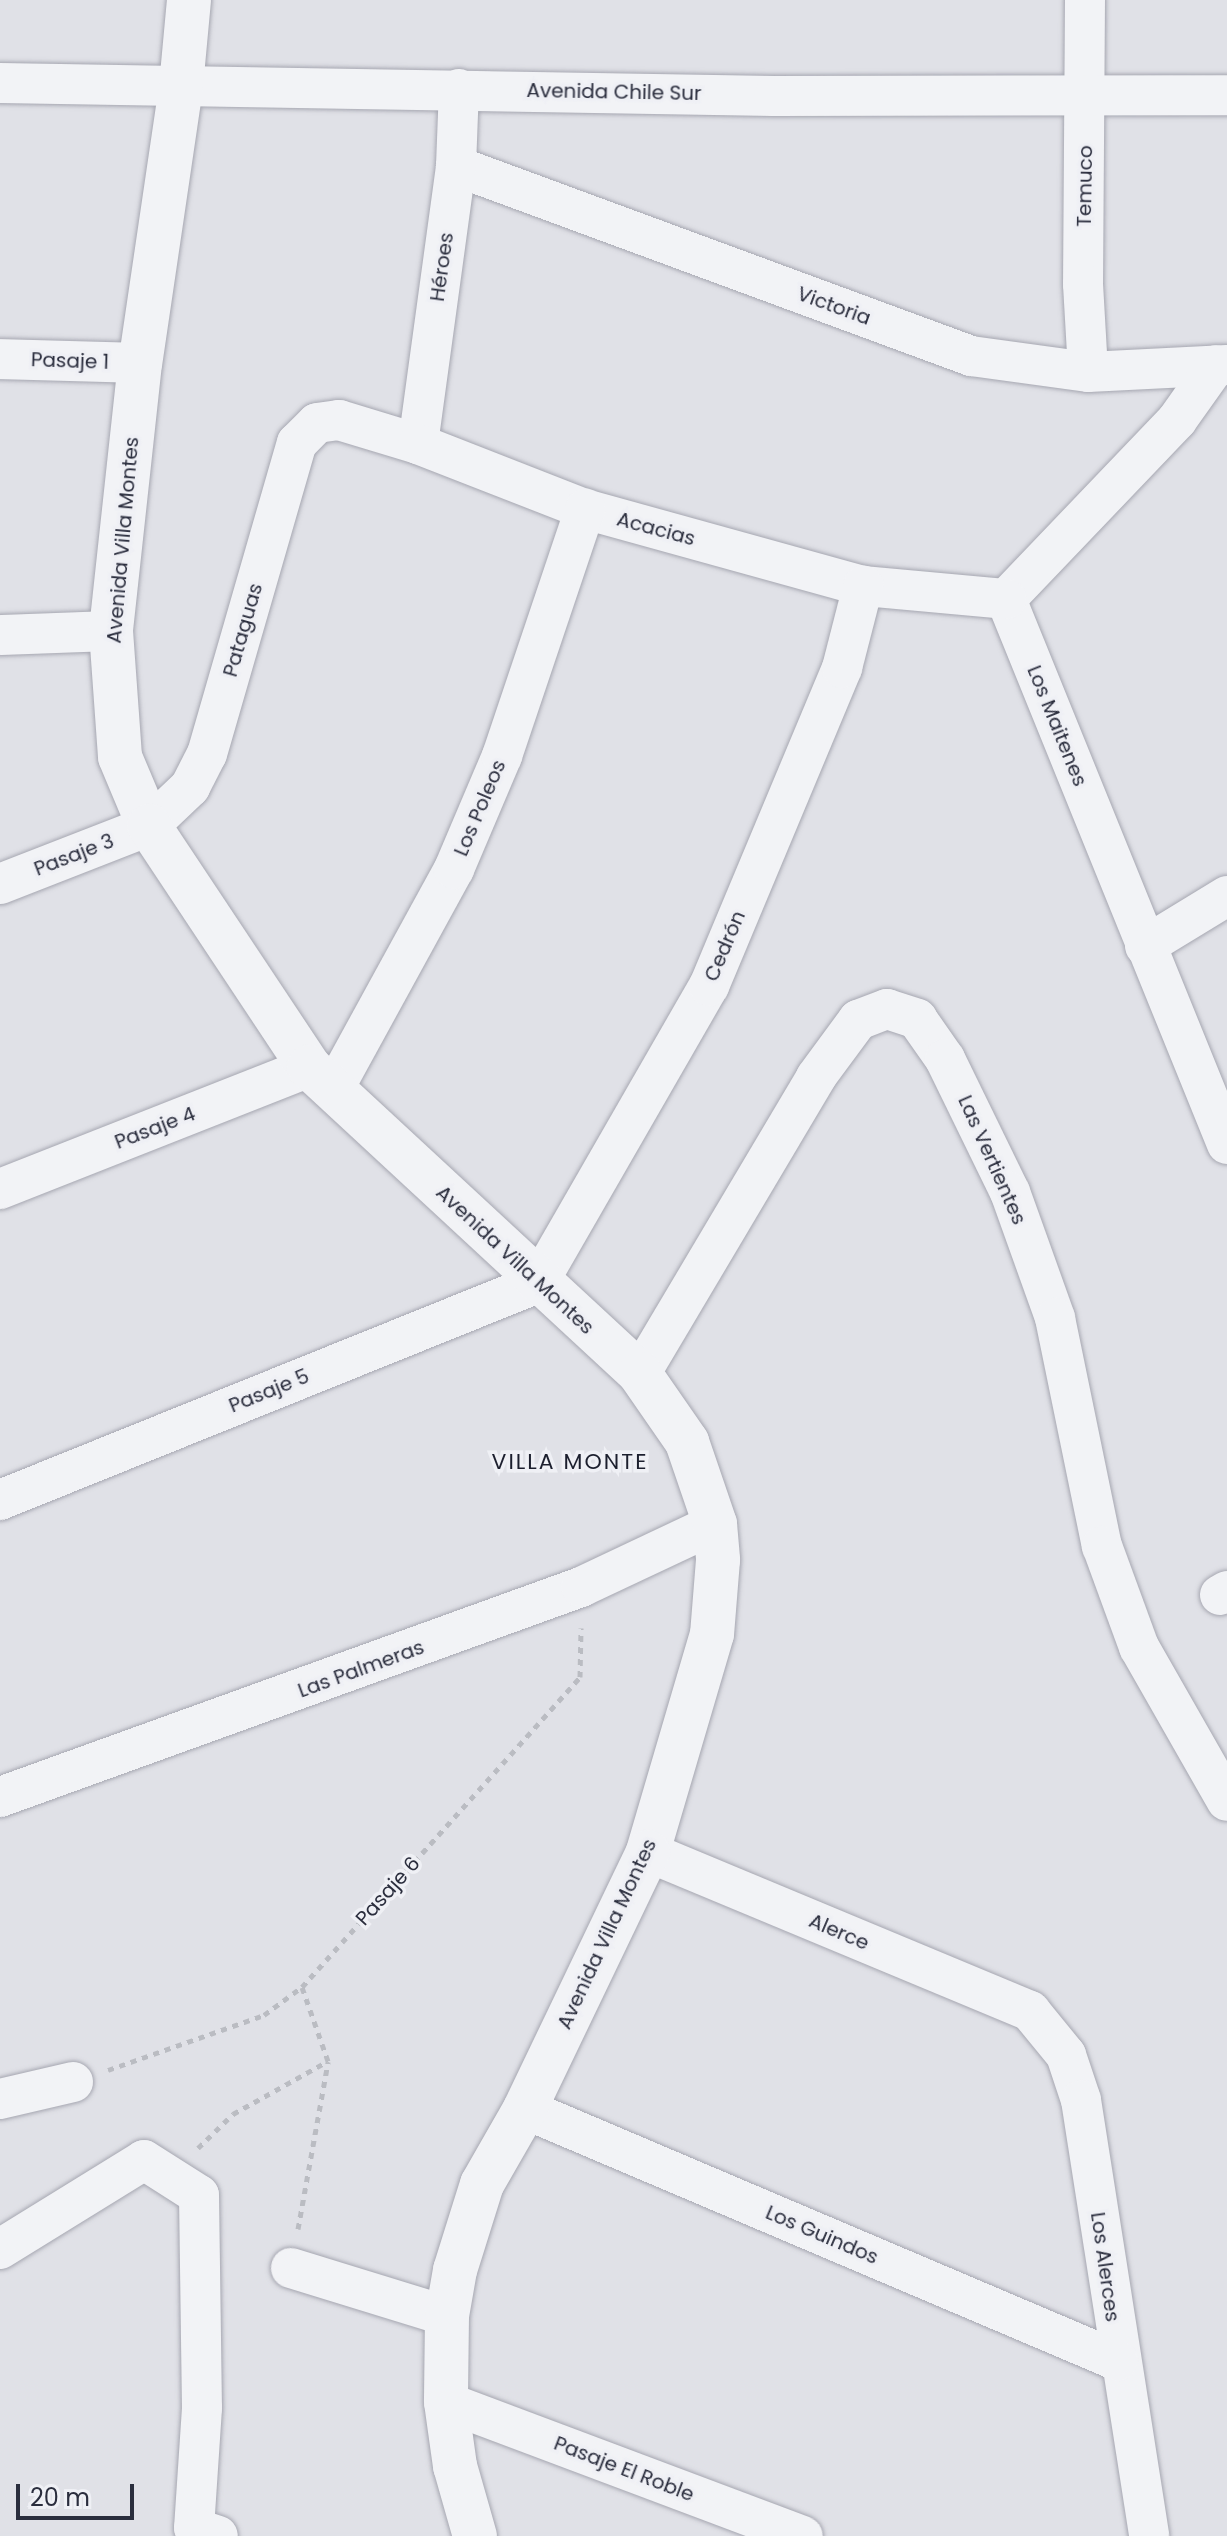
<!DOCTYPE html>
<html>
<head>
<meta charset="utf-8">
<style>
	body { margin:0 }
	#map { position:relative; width:1227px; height:2536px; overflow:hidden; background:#e0e1e7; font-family:Poppins,sans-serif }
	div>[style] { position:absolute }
	.path>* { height:5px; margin-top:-2.5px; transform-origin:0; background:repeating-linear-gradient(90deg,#babcc2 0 6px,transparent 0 12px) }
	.roads { filter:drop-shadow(0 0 2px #a6a7b1) drop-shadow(0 0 2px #a6a7b1) }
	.minor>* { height:40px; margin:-20px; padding:0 20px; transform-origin:20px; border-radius:20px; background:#f2f3f6 }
	.tertiary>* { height:44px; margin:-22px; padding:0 22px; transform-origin:22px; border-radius:22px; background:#f2f3f6 }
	span { translate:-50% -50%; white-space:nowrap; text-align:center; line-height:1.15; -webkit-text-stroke:7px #eff0f5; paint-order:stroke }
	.street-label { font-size:20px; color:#2a2d3d }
	.neighbourhood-label { font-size:22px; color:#1c1f2e; letter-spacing:2px }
	.scale { position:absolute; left:16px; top:2484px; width:118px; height:36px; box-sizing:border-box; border:4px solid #2a2d3d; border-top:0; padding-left:10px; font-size:24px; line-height:28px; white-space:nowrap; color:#2a2d3d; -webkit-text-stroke:6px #eff0f5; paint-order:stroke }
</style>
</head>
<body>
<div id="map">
	<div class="path">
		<div style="left:108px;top:2070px;width:165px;rotate:-19.4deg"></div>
		<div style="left:264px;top:2015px;width:47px;rotate:-36.4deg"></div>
		<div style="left:302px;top:1987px;width:416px;rotate:-48.1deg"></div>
		<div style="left:580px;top:1677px;width:49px;rotate:-88.8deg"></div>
		<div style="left:198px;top:2148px;width:49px;rotate:-44.2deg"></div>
		<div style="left:233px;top:2114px;width:109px;rotate:-29.2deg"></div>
		<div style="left:328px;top:2061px;width:78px;rotate:-109.4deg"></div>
		<div style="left:298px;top:2229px;width:170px;rotate:-79.8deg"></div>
	</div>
	<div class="roads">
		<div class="minor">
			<div style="left:1085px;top:0;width:284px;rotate:90.4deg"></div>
			<div style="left:1083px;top:284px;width:88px;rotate:86.7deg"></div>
			<div style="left:0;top:83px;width:774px;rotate:0.96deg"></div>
			<div style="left:774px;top:96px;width:453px;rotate:-0.1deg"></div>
			<div style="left:456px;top:166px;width:549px;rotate:20.25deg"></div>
			<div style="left:971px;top:356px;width:118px;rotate:7.8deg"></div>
			<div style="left:1088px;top:372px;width:139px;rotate:-2.9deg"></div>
			<div style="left:0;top:359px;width:140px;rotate:1.6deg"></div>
			<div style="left:418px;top:444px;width:281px;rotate:-82.2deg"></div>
			<div style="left:456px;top:166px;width:77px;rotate:-87.8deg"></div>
			<div style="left:1006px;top:599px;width:588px;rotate:67.93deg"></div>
			<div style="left:1006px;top:599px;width:248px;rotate:-46.3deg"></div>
			<div style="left:1177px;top:420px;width:67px;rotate:-54.7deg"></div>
			<div style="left:0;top:635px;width:111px;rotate:-2.1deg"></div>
			<div style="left:0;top:884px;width:160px;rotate:-21.3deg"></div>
			<div style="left:149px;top:826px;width:57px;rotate:-43.6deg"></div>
			<div style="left:190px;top:787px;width:37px;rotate:-63deg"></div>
			<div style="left:207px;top:754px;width:324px;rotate:-73.9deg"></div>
			<div style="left:297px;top:443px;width:28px;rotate:-45deg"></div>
			<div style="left:317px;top:423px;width:22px;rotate:-8deg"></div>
			<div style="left:339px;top:420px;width:83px;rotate:16.9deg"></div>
			<div style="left:418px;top:444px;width:179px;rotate:21.3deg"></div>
			<div style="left:585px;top:509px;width:288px;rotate:15.5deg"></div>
			<div style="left:863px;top:586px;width:144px;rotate:5.2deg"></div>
			<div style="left:1145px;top:946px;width:96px;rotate:-31.4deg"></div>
			<div style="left:333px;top:1090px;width:252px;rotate:-61.3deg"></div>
			<div style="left:454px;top:869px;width:123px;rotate:-67deg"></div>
			<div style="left:502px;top:756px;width:261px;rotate:-71.4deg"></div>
			<div style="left:0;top:1189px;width:332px;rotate:-21.5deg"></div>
			<div style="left:640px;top:1374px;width:345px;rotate:-59.3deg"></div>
			<div style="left:816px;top:1077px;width:71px;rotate:-53.6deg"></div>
			<div style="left:858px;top:1020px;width:31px;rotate:-21deg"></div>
			<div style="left:887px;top:1009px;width:32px;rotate:18deg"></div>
			<div style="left:917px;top:1019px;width:49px;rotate:55deg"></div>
			<div style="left:945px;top:1059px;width:148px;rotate:64deg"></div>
			<div style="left:1010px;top:1192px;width:134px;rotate:70.3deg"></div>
			<div style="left:1055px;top:1318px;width:233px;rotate:78.4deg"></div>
			<div style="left:1102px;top:1546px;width:108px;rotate:69.9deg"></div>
			<div style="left:1139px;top:1647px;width:177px;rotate:60.3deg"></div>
			<div style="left:0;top:1500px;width:580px;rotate:-21.97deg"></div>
			<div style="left:538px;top:1283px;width:343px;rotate:-60.1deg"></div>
			<div style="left:709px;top:986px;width:345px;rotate:-67.3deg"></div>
			<div style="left:842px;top:668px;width:85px;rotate:-75.6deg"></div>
			<div style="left:1220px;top:1595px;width:8px;rotate:-30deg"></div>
			<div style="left:0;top:1797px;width:618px;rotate:-19.87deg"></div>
			<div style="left:581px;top:1587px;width:148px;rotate:-25.2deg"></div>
			<div style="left:648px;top:1852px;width:414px;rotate:22.6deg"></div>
			<div style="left:1030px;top:2011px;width:57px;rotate:50.7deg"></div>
			<div style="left:1066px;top:2055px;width:47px;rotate:71.6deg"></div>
			<div style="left:1081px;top:2100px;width:441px;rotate:81.1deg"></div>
			<div style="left:0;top:2099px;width:75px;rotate:-13.1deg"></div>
			<div style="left:525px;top:2109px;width:644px;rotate:23.02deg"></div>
			<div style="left:0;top:2249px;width:169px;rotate:-31.7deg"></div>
			<div style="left:144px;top:2160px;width:65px;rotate:32.5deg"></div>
			<div style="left:199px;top:2195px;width:213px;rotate:89.2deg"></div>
			<div style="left:202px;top:2408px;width:120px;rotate:93.8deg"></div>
			<div style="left:194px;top:2528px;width:25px;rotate:18deg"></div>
			<div style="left:291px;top:2268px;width:163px;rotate:17.1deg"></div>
			<div style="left:446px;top:2402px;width:381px;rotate:20.6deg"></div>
		</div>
		<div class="tertiary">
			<div style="left:189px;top:0;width:87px;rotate:95.3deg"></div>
			<div style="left:181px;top:87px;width:279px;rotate:98.4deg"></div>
			<div style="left:140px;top:363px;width:270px;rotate:96.2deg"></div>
			<div style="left:111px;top:631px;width:126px;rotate:85.9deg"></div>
			<div style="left:120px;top:757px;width:75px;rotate:67.2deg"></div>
			<div style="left:149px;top:826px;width:289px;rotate:56.4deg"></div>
			<div style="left:309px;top:1067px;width:451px;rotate:42.8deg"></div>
			<div style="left:640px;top:1374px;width:83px;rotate:55.3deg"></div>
			<div style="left:687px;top:1442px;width:87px;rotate:71.1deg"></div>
			<div style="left:715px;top:1524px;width:36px;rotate:85deg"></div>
			<div style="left:718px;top:1560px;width:74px;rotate:94.6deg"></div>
			<div style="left:712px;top:1634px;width:227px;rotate:106.4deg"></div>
			<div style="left:648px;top:1852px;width:285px;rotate:115.6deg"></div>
			<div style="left:525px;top:2109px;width:86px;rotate:119.8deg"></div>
			<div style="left:482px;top:2184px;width:90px;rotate:107.4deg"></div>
			<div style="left:455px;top:2270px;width:47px;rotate:99.9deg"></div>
			<div style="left:447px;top:2316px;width:86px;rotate:90.7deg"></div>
			<div style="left:446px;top:2402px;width:65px;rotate:82deg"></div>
			<div style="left:455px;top:2466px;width:73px;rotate:74.1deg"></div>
		</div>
	</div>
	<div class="street-label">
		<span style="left:614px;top:92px;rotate:1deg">Avenida Chile Sur</span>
		<span style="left:1085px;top:186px;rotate:-89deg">Temuco</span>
		<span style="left:442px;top:267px;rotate:-82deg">Héroes</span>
		<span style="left:834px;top:306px;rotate:20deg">Victoria</span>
		<span style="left:70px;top:361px;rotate:2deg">Pasaje 1</span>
		<span style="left:656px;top:529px;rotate:15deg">Acacias</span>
		<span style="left:123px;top:540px;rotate:-85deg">Avenida Villa Montes</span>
		<span style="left:243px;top:630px;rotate:-74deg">Pataguas</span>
		<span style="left:1057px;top:726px;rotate:68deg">Los Maitenes</span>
		<span style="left:480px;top:808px;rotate:-67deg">Los Poleos</span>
		<span style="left:74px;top:855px;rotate:-21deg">Pasaje 3</span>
		<span style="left:725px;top:946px;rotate:-67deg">Cedrón</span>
		<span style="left:155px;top:1128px;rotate:-21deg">Pasaje 4</span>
		<span style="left:992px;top:1160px;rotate:66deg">Las Vertientes</span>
		<span style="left:515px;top:1260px;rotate:43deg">Avenida Villa Montes</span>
		<span style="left:269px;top:1391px;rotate:-22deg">Pasaje 5</span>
		<span style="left:361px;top:1669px;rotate:-20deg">Las Palmeras</span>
		<span style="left:388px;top:1891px;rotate:-48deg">Pasaje 6</span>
		<span style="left:839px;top:1932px;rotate:23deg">Alerce</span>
		<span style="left:607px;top:1934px;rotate:-65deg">Avenida Villa Montes</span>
		<span style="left:822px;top:2235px;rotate:23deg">Los Guindos</span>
		<span style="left:1105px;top:2267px;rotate:82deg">Los Alerces</span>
		<span style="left:624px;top:2469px;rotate:21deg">Pasaje El Roble</span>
	</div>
	<div class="neighbourhood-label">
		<span style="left:570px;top:1462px">VILLA MONTE</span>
	</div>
	<div class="scale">20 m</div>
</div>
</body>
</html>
